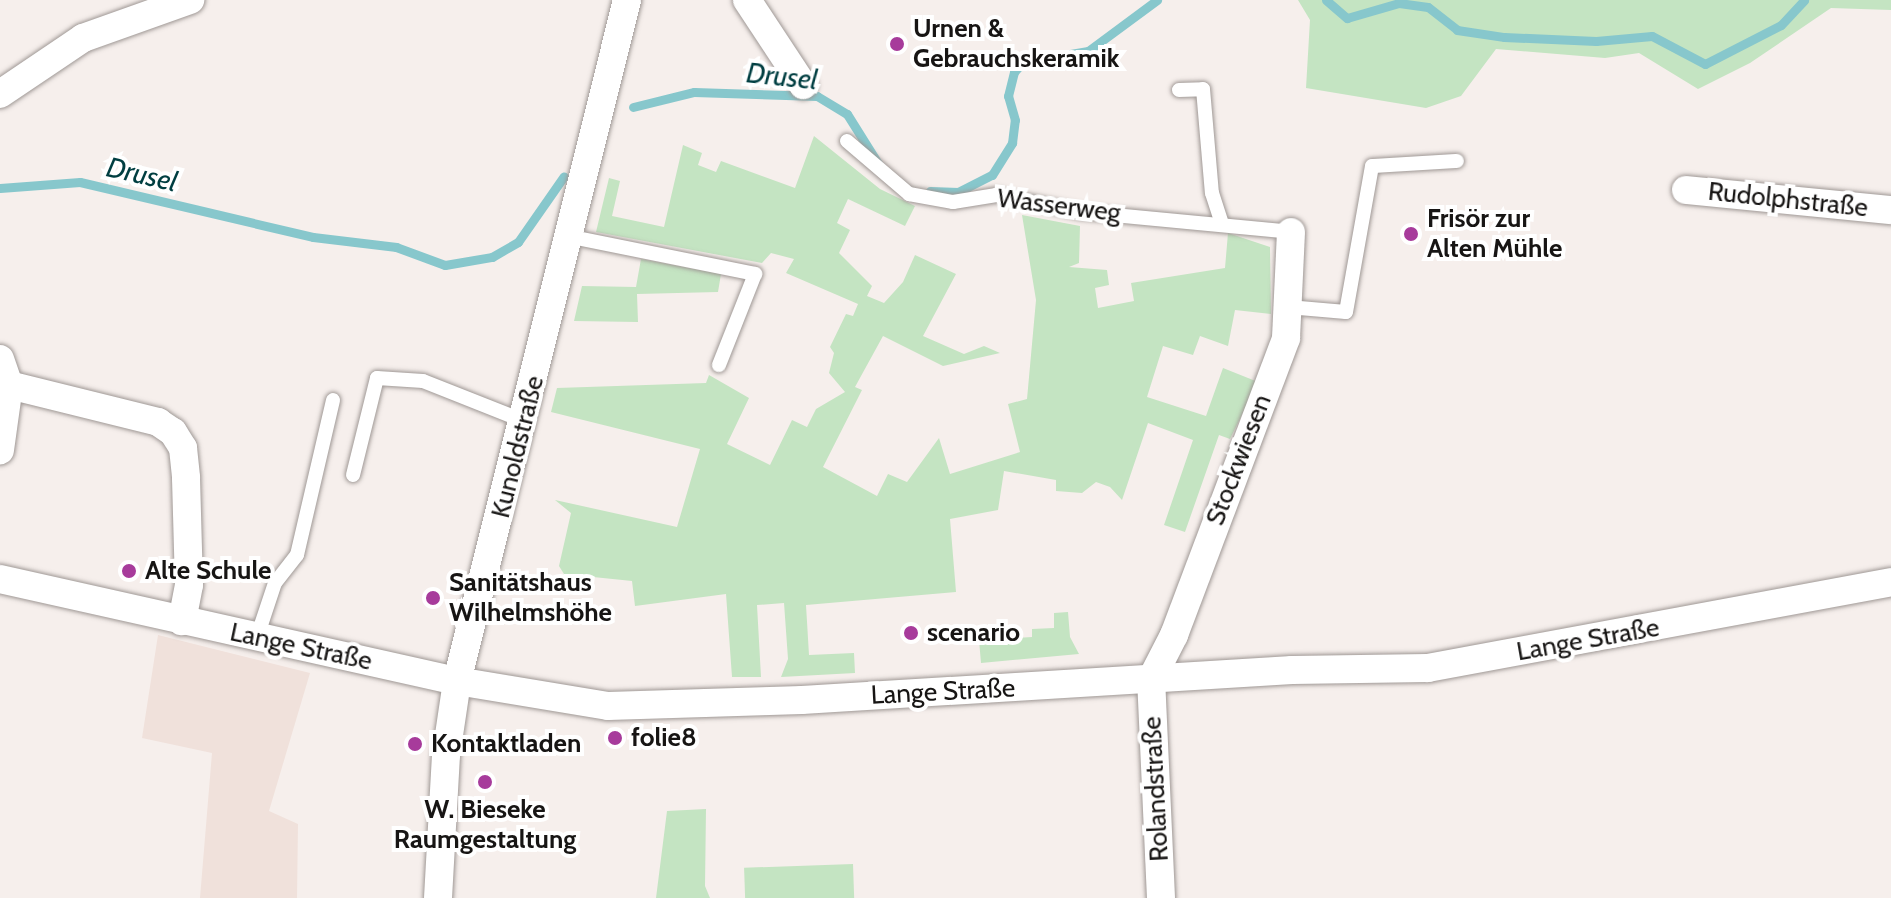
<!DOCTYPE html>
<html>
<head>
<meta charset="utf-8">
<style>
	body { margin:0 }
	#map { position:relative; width:1891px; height:898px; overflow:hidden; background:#f6efec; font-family:Cabin,sans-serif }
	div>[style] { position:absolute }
	.built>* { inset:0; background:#f0e1db }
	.green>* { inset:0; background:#c4e4c2; transform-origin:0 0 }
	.stream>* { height:9px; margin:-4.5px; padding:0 4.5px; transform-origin:4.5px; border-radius:4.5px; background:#87c7cc }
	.roads { filter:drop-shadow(0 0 2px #9f9895) drop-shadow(0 0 2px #9f9895) }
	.lane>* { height:14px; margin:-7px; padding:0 7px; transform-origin:7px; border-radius:7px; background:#fff }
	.street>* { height:28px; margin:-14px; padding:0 14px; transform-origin:14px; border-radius:14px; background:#fff }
	.dots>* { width:22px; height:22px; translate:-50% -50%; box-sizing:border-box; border:4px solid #fff; border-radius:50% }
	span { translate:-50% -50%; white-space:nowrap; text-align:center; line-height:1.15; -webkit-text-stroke:8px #fff; paint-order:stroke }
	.poi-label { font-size:26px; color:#171514; font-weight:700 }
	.left { translate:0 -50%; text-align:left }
	.street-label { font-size:26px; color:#171514 }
	.water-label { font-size:28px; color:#003e41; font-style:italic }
</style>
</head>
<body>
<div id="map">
	<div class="built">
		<div style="clip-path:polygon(158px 635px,310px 673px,269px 811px,298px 824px,297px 898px,200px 898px,212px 753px,142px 738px)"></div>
	</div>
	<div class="green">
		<div style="clip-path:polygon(1298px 0,1891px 0,1891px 10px,1831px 8px,1750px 63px,1698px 89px,1639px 53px,1605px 58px,1496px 49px,1461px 96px,1426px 108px,1306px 88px,1310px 20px)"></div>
		<div style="clip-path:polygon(814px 136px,880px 189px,915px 206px,905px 226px,848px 199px,837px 223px,850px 230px,839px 253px,872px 286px,867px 296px,884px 303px,903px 282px,915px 255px,956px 274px,923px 336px,964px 354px,984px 346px,1000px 353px,943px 366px,883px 336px,855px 387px,862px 390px,823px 467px,877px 496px,888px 474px,907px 482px,939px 438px,950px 474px,1020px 452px,1008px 404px,1027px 399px,1036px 300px,1022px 215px,1080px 226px,1079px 263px,1069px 267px,1107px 270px,1109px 285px,1095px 288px,1098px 308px,1134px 301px,1131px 283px,1225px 268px,1228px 233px,1270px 247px,1271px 314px,1235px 310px,1228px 346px,1200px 336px,1193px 355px,1163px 346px,1147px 397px,1206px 416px,1223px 368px,1258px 382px,1230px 439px,1219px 435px,1185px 532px,1164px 525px,1193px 440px,1148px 423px,1122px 500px,1110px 487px,1096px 482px,1082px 493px,1056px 491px,1056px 480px,1004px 471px,998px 510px,950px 519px,956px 592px,806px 605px,809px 655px,854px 653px,855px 673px,781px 677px,788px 659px,784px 603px,757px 605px,761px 677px,732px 677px,726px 594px,635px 606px,632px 581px,564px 574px,559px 566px,571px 513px,555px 500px,677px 527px,700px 449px,551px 412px,557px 388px,706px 383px,709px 375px,749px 398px,727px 444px,770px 465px,792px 420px,807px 427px,816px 409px,845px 392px,829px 373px,834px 353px,830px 347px,846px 314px,853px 316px,858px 304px,786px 273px,794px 259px,771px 253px,762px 263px,596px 232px,609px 178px,620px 181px,612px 216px,664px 227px,683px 145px,702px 153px,698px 165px,716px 172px,721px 161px,795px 188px)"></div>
		<div style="clip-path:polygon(641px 259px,721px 274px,718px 292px,637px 294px,638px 322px,574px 321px,582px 286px,636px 287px)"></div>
		<div style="clip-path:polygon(1068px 612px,1070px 637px,1079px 654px,981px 663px,979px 640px,1032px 637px,1032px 629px,1054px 628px,1054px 613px)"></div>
		<div style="clip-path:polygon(706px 809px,705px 886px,710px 898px,656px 898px,667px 811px)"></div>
		<div style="left:853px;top:864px;width:34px;height:109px;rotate:88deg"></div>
	</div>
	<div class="stream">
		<div style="left:1326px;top:0;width:28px;rotate:41deg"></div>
		<div style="left:1347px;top:18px;width:54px;rotate:-16.1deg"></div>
		<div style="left:1399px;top:3px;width:29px;rotate:8deg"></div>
		<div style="left:1428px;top:7px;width:37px;rotate:38deg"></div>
		<div style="left:1457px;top:30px;width:48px;rotate:8.5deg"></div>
		<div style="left:1504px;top:37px;width:92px;rotate:2.5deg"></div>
		<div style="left:1596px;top:41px;width:56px;rotate:-5.1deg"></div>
		<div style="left:1652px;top:36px;width:60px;rotate:27.8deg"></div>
		<div style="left:1705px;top:64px;width:85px;rotate:-27.2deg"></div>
		<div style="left:1781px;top:25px;width:34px;rotate:-47deg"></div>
		<div style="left:633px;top:107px;width:63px;rotate:-13.8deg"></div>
		<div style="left:694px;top:92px;width:123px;rotate:1.9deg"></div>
		<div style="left:817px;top:96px;width:35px;rotate:31deg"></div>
		<div style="left:847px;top:114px;width:60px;rotate:57.9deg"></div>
		<div style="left:0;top:188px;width:80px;rotate:-4.3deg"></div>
		<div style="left:80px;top:182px;width:239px;rotate:13.3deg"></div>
		<div style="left:313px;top:237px;width:84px;rotate:6.9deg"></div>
		<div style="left:396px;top:247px;width:52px;rotate:20.2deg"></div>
		<div style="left:445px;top:265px;width:48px;rotate:-9.7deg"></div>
		<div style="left:492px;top:257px;width:30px;rotate:-30deg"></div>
		<div style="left:518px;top:242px;width:80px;rotate:-55.1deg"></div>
		<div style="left:930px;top:191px;width:28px;rotate:2deg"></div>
		<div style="left:958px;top:192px;width:38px;rotate:-27deg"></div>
		<div style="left:992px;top:175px;width:38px;rotate:-58deg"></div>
		<div style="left:1012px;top:143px;width:23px;rotate:-83deg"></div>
		<div style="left:1015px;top:120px;width:25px;rotate:-106deg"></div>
		<div style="left:1008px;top:96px;width:25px;rotate:-76deg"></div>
		<div style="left:1014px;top:72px;width:13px;rotate:-48deg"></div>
		<div style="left:1023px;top:62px;width:66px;rotate:-9.6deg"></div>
		<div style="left:1088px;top:51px;width:86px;rotate:-36.5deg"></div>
	</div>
	<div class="roads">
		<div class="lane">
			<div style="left:1179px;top:90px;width:24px;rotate:-2deg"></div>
			<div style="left:1203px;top:89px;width:104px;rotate:85.1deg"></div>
			<div style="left:1212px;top:193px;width:29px;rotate:72deg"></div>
			<div style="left:847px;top:141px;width:82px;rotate:40.5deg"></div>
			<div style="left:909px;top:194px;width:45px;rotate:10.3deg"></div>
			<div style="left:953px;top:202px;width:44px;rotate:-9.2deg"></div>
			<div style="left:996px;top:195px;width:87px;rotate:11.3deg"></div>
			<div style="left:1081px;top:212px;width:211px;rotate:5.4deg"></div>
			<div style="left:572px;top:237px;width:187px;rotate:11.4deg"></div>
			<div style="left:755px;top:274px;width:98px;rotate:111.6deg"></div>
			<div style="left:1288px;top:307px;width:58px;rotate:4.9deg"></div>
			<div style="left:1346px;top:312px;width:148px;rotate:-79.9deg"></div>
			<div style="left:1372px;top:166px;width:85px;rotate:-3.4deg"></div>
			<div style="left:353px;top:475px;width:100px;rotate:-76.1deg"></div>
			<div style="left:377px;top:378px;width:46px;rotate:3.7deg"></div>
			<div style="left:423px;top:381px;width:109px;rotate:21.6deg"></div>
			<div style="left:257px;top:637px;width:57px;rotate:-71.6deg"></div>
			<div style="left:275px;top:583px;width:36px;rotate:-52deg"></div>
			<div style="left:297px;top:555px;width:159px;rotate:-76.9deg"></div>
		</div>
		<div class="street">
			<div style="left:747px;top:0;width:102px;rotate:56.6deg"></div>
			<div style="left:0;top:94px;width:100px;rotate:-34deg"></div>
			<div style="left:83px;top:38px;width:114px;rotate:-19.6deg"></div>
			<div style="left:1686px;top:190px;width:206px;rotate:5.6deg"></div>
			<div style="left:0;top:359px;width:28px;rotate:71deg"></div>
			<div style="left:9px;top:385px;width:66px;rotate:97.9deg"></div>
			<div style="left:9px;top:385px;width:154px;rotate:13.9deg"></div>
			<div style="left:158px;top:422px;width:18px;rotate:34deg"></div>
			<div style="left:173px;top:432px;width:19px;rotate:58deg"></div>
			<div style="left:183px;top:448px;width:30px;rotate:84deg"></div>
			<div style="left:186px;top:478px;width:107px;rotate:88.4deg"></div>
			<div style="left:189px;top:585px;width:37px;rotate:101deg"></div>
			<div style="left:0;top:579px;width:468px;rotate:12.6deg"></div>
			<div style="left:457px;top:681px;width:153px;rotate:9.4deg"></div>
			<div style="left:608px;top:706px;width:194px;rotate:-1.8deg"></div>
			<div style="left:802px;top:700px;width:491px;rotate:-3.5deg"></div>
			<div style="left:1292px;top:670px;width:136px;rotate:-0.8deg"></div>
			<div style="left:1428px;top:668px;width:471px;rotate:-10.5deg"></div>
			<div style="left:438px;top:898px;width:143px;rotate:-86.8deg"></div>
			<div style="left:446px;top:755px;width:75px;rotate:-81.5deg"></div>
			<div style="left:457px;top:681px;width:702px;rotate:-75.98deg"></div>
			<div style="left:1161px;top:898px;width:218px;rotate:-92.6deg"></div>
			<div style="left:1151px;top:680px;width:51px;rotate:-62.9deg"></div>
			<div style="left:1174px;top:635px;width:317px;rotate:-69.3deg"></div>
			<div style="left:1286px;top:338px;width:106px;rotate:-87.3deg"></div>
		</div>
	</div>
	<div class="dots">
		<div style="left:897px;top:44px;background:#a73b9b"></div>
		<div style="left:1411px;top:234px;background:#a73b9b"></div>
		<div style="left:129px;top:571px;background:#a73b9b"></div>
		<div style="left:433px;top:598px;background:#a73b9b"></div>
		<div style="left:911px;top:633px;background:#a73b9b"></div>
		<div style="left:615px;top:738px;background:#a73b9b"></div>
		<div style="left:415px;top:744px;background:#a73b9b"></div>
		<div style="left:485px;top:782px;background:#a73b9b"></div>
	</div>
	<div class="poi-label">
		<span class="left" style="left:913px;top:44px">Urnen &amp;<br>Gebrauchskeramik</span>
		<span class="left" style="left:1427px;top:234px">Frisör zur<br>Alten Mühle</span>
		<span class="left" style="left:145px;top:571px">Alte Schule</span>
		<span class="left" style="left:449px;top:598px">Sanitätshaus<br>Wilhelmshöhe</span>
		<span class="left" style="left:927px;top:633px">scenario</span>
		<span class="left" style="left:631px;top:738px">folie8</span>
		<span class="left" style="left:431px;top:744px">Kontaktladen</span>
		<span style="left:485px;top:825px">W. Bieseke<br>Raumgestaltung</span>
	</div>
	<div class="street-label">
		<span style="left:1788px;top:200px;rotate:6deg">Rudolphstraße</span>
		<span style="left:1059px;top:206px;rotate:7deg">Wasserweg</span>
		<span style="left:518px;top:447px;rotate:-76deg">Kunoldstraße</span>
		<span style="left:1239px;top:460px;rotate:-69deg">Stockwiesen</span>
		<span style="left:1588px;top:640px;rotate:-10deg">Lange Straße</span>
		<span style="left:301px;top:647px;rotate:12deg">Lange Straße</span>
		<span style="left:943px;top:692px;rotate:-3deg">Lange Straße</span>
		<span style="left:1156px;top:789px;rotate:-93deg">Rolandstraße</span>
	</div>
	<div class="water-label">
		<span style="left:782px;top:76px;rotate:6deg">Drusel</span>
		<span style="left:142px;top:174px;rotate:13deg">Drusel</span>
	</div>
</div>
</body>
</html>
